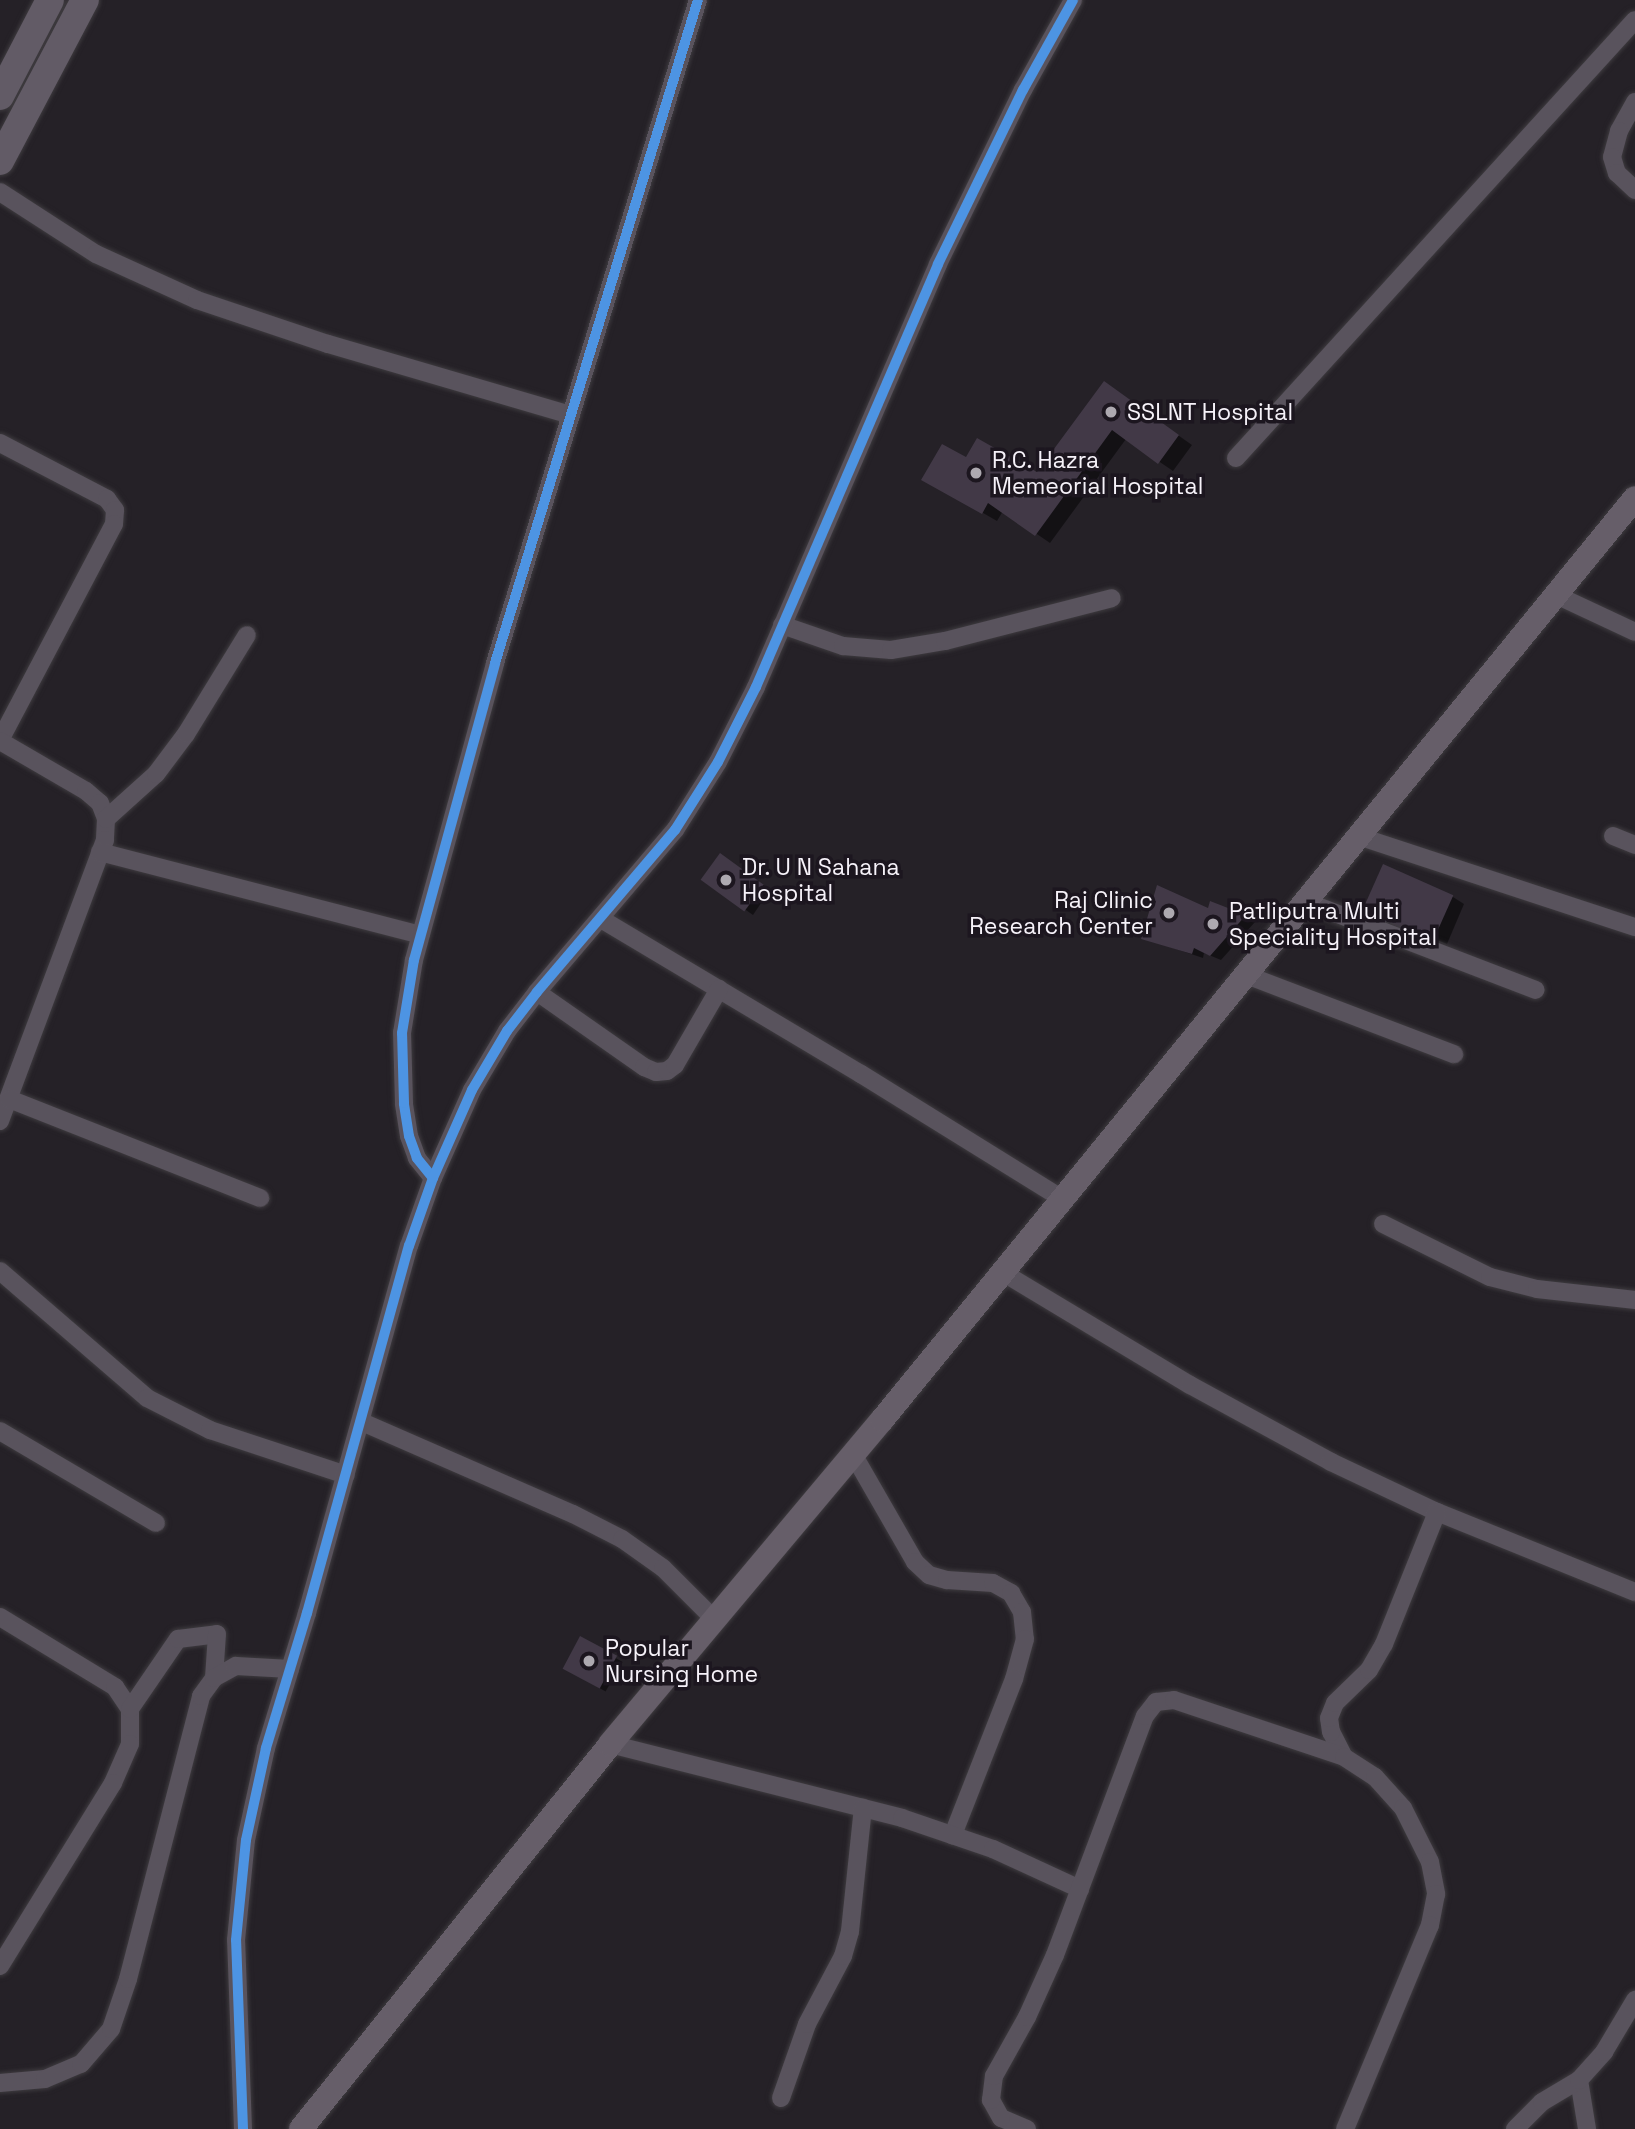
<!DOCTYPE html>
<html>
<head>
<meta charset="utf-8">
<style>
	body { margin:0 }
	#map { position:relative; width:1635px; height:2129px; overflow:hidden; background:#252127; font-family:"Space Grotesk",sans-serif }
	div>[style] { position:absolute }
	.shadow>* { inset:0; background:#0007; transform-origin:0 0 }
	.building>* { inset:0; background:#423947; transform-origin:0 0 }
	.roads { filter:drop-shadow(0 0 2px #3e3b3f) drop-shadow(0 0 2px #3e3b3f) }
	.minor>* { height:18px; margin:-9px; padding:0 9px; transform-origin:9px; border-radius:9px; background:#59535d }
	.secondary>* { height:24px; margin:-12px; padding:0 12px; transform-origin:12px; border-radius:12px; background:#665e69 }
	.trunk>* { height:28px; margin:-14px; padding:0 14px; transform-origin:14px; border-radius:14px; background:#625b66 }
	.cycleway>* { height:10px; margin:-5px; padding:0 5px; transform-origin:5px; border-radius:5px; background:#4d94e3 }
	.dots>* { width:19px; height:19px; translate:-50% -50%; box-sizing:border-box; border:4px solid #1c161f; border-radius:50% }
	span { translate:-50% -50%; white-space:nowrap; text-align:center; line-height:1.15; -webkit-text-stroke:7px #1c161f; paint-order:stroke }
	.poi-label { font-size:23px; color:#f6f2f9 }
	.left { translate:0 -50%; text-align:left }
	.right { translate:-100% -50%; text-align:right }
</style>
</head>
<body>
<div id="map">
	<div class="shadow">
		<div style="clip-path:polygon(1104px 383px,1192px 445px,1173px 471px,1126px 439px,1050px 543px,1003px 511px,997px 521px,924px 479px,967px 460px,1037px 474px)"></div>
		<div style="clip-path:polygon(728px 860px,770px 890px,753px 915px,703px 880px)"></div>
		<div style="clip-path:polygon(1453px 897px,1464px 904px,1447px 944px,1363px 910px)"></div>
		<div style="clip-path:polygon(1211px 903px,1255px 922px,1221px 960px,1204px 953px,1203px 958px,1143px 938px,1209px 911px)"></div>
		<div style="left:581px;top:1638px;width:48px;height:34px;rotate:30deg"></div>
	</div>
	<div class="building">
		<div style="clip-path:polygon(1104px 381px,1179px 435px,1158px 464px,1112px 430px,1035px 536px,988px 503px,982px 514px,921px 480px,942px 444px,966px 457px,977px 438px,1037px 472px)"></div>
		<div style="left:720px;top:853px;width:54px;height:33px;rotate:36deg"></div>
		<div style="left:1383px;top:864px;width:77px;height:52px;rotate:24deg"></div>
		<div style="clip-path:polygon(1157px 885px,1208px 908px,1210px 901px,1246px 915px,1210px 956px,1194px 948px,1192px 954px,1141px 939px)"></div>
		<div style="left:580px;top:1636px;width:42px;height:37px;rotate:28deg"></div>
	</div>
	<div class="roads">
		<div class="minor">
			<div style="left:1635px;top:102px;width:33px;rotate:119deg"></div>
			<div style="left:1619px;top:131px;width:27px;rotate:105deg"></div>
			<div style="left:1612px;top:157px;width:17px;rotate:73deg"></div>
			<div style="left:1617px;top:173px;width:25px;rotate:43deg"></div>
			<div style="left:0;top:192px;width:114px;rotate:32.9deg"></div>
			<div style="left:96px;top:254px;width:111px;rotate:24.5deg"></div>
			<div style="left:197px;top:300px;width:138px;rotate:18.6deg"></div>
			<div style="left:328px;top:344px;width:253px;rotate:16.3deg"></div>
			<div style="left:0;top:443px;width:121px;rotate:27.6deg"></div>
			<div style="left:107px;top:499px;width:14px;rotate:54deg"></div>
			<div style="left:115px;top:510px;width:14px;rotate:94deg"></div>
			<div style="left:114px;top:524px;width:244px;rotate:117.8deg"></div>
			<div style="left:1236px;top:458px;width:592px;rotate:-47.67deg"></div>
			<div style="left:1556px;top:595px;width:87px;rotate:25.1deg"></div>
			<div style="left:782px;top:625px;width:65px;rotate:19deg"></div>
			<div style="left:843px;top:646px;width:48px;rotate:4.8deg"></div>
			<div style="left:891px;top:650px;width:55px;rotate:-9.5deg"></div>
			<div style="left:945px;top:641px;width:172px;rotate:-14.4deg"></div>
			<div style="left:0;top:741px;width:99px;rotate:30.2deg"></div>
			<div style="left:86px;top:791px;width:18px;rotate:41deg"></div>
			<div style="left:100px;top:803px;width:17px;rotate:69deg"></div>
			<div style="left:106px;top:819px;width:21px;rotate:93deg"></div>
			<div style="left:105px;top:840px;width:300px;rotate:110.5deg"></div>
			<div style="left:106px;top:819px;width:67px;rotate:-42deg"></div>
			<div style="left:156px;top:774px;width:50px;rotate:-53.1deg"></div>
			<div style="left:186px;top:734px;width:116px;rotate:-58.4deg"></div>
			<div style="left:1358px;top:836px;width:292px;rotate:18.2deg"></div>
			<div style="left:1613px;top:836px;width:24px;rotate:22deg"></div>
			<div style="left:100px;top:852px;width:331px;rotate:14.5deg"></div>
			<div style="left:1304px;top:901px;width:248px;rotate:21deg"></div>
			<div style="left:601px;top:919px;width:303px;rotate:30.8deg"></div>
			<div style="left:861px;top:1074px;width:235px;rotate:31.8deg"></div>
			<div style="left:1244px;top:974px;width:225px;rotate:20.9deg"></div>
			<div style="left:537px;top:992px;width:131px;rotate:35deg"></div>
			<div style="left:644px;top:1067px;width:13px;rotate:23deg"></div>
			<div style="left:656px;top:1072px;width:11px;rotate:-5deg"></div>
			<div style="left:667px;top:1071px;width:10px;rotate:-37deg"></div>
			<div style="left:675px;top:1065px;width:88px;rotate:-59.9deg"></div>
			<div style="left:9px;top:1099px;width:270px;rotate:21.5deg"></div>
			<div style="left:433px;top:1178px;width:26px;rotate:-129deg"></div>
			<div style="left:417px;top:1158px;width:23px;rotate:-110deg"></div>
			<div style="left:409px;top:1136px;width:33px;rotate:-99deg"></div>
			<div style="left:404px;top:1103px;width:70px;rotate:-91.6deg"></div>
			<div style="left:402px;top:1033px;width:74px;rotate:-80.7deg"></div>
			<div style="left:414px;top:960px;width:308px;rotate:-74.7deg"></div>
			<div style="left:495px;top:663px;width:693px;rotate:-72.98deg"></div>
			<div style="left:1383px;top:1224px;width:119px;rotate:26.4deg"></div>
			<div style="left:1490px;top:1277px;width:49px;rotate:14.3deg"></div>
			<div style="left:1537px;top:1289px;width:99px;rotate:6.4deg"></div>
			<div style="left:0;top:1271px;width:194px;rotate:40.8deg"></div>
			<div style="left:147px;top:1398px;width:71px;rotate:26.9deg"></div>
			<div style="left:210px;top:1430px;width:143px;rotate:18.3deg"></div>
			<div style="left:1002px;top:1272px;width:219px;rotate:31deg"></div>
			<div style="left:1190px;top:1385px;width:161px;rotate:28.6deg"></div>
			<div style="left:1331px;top:1462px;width:117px;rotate:25.3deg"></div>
			<div style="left:1437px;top:1512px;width:214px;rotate:22deg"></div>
			<div style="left:362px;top:1422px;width:230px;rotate:23.6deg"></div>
			<div style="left:573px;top:1514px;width:55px;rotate:27deg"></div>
			<div style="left:622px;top:1539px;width:50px;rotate:35.3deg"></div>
			<div style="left:663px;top:1568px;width:72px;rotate:45deg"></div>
			<div style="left:0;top:1431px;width:181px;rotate:30.5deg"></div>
			<div style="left:853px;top:1454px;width:125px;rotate:60.1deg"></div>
			<div style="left:915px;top:1562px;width:19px;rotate:43deg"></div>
			<div style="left:929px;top:1575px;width:19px;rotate:16deg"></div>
			<div style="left:947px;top:1580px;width:46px;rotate:3.7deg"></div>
			<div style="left:993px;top:1583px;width:21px;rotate:29deg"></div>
			<div style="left:1011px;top:1593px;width:22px;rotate:60deg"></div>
			<div style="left:1022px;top:1612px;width:27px;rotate:84deg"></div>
			<div style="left:1025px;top:1639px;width:41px;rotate:105.4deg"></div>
			<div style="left:1014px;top:1679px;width:168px;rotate:111.4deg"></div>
			<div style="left:0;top:1617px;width:135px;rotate:31.3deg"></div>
			<div style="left:115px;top:1687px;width:27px;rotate:56deg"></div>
			<div style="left:130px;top:1709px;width:35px;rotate:90deg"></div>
			<div style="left:130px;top:1744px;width:43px;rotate:113.6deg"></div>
			<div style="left:113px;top:1783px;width:215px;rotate:121.7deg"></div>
			<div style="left:130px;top:1709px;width:85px;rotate:-55.6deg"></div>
			<div style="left:178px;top:1639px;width:39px;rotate:-7deg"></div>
			<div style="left:217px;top:1634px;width:44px;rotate:93.9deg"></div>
			<div style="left:610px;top:1744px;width:301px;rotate:14.2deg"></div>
			<div style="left:902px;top:1818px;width:96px;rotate:18.8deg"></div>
			<div style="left:993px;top:1849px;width:96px;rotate:24.7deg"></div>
			<div style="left:1344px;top:1757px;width:28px;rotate:-117deg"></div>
			<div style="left:1331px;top:1732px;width:14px;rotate:-98deg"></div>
			<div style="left:1329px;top:1718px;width:16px;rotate:-68deg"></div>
			<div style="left:1335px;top:1703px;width:47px;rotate:-44.1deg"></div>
			<div style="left:1369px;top:1670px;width:30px;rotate:-60deg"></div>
			<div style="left:1384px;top:1644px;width:142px;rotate:-68.1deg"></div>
			<div style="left:1579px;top:2080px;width:50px;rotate:80.7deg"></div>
			<div style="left:0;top:2083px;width:45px;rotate:-5.1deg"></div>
			<div style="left:45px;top:2079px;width:39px;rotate:-23deg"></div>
			<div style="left:81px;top:2064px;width:46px;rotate:-49.4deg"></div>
			<div style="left:111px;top:2029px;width:53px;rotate:-71.2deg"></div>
			<div style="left:128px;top:1979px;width:292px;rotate:-75.5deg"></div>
			<div style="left:201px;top:1696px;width:22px;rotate:-54deg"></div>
			<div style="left:214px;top:1678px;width:25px;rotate:-29deg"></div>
			<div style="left:236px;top:1666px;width:54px;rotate:3.2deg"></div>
			<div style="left:781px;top:2098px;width:78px;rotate:-70.6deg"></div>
			<div style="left:807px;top:2024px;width:77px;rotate:-62.1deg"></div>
			<div style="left:843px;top:1956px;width:26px;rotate:-74deg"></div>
			<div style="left:850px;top:1931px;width:124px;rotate:-84deg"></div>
			<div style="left:243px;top:2129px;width:189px;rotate:-92.1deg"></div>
			<div style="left:236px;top:1940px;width:100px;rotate:-84.3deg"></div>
			<div style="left:246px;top:1840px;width:94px;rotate:-77.7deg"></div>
			<div style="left:266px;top:1748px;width:141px;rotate:-73.1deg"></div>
			<div style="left:307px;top:1613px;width:381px;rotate:-74.5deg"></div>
			<div style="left:409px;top:1246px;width:72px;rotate:-70.6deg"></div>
			<div style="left:433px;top:1178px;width:96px;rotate:-66.1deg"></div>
			<div style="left:472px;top:1090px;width:69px;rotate:-59.3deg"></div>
			<div style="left:507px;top:1031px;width:49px;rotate:-52.4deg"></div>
			<div style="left:537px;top:992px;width:213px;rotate:-49.6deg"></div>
			<div style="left:675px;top:830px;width:80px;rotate:-57.7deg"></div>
			<div style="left:718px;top:762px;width:84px;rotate:-63.1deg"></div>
			<div style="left:756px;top:687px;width:460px;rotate:-66.7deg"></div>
			<div style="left:938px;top:264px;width:194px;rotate:-64deg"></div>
			<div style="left:1023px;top:90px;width:103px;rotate:-60.9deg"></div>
			<div style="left:1027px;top:2129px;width:28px;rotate:-157deg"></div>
			<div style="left:1001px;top:2118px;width:21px;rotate:-119deg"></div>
			<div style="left:991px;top:2100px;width:24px;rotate:-83deg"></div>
			<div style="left:994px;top:2076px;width:68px;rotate:-60.8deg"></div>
			<div style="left:1027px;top:2017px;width:68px;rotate:-65.7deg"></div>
			<div style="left:1055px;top:1955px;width:255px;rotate:-69.4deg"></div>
			<div style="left:1145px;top:1716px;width:18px;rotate:-52deg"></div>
			<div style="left:1156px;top:1702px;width:18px;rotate:-6deg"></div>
			<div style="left:1174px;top:1700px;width:179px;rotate:18.5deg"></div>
			<div style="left:1344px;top:1757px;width:37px;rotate:33deg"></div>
			<div style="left:1375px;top:1777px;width:42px;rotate:47.9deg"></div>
			<div style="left:1403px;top:1808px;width:60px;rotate:63.4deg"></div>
			<div style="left:1430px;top:1862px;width:33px;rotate:79deg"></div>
			<div style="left:1436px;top:1894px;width:32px;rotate:101deg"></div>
			<div style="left:1430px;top:1925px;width:221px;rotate:112.6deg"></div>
			<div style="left:1515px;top:2129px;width:38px;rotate:-45deg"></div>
			<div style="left:1542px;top:2102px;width:43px;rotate:-30.7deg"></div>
			<div style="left:1579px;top:2080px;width:38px;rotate:-48deg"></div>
			<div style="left:1604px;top:2052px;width:61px;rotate:-59.2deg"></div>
		</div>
		<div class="secondary">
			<div style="left:301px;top:2129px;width:494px;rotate:-51.2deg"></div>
			<div style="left:610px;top:1744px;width:423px;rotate:-50deg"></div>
			<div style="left:882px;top:1420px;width:1190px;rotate:-50.76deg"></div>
		</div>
		<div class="trunk">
			<div style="left:0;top:96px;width:108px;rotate:-62.5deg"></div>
			<div style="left:0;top:161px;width:182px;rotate:-62.2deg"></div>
		</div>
	</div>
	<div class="cycleway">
		<div style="left:433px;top:1178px;width:26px;rotate:-129deg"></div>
		<div style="left:417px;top:1158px;width:23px;rotate:-110deg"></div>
		<div style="left:409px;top:1136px;width:33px;rotate:-99deg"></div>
		<div style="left:404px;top:1103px;width:70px;rotate:-91.6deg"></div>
		<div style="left:402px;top:1033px;width:74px;rotate:-80.7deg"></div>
		<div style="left:414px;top:960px;width:308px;rotate:-74.7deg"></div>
		<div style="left:495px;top:663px;width:693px;rotate:-72.98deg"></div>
		<div style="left:243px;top:2129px;width:189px;rotate:-92.1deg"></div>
		<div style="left:236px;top:1940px;width:100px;rotate:-84.3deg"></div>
		<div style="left:246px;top:1840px;width:94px;rotate:-77.7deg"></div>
		<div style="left:266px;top:1748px;width:141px;rotate:-73.1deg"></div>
		<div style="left:307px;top:1613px;width:381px;rotate:-74.5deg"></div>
		<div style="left:409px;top:1246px;width:72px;rotate:-70.6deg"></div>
		<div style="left:433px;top:1178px;width:96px;rotate:-66.1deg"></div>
		<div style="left:472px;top:1090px;width:69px;rotate:-59.3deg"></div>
		<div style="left:507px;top:1031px;width:49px;rotate:-52.4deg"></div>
		<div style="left:537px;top:992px;width:213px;rotate:-49.6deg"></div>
		<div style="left:675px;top:830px;width:80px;rotate:-57.7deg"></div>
		<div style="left:718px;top:762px;width:84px;rotate:-63.1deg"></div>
		<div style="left:756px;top:687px;width:460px;rotate:-66.7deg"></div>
		<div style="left:938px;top:264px;width:194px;rotate:-64deg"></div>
		<div style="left:1023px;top:90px;width:103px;rotate:-60.9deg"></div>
	</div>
	<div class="dots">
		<div style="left:1111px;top:412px;background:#ada9b0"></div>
		<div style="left:976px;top:473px;background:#ada9b0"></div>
		<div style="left:726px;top:880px;background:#ada9b0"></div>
		<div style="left:1169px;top:913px;background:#ada9b0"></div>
		<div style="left:1213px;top:924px;background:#ada9b0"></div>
		<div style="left:589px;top:1661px;background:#ada9b0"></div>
	</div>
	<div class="poi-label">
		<span class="left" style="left:1127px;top:412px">SSLNT Hospital</span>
		<span class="left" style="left:992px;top:473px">R.C. Hazra<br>Memeorial Hospital</span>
		<span class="left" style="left:742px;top:880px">Dr. U N Sahana<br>Hospital</span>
		<span class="right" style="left:1153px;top:913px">Raj Clinic<br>Research Center</span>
		<span class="left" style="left:1229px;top:924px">Patliputra Multi<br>Speciality Hospital</span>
		<span class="left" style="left:605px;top:1661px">Popular<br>Nursing Home</span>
	</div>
</div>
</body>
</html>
